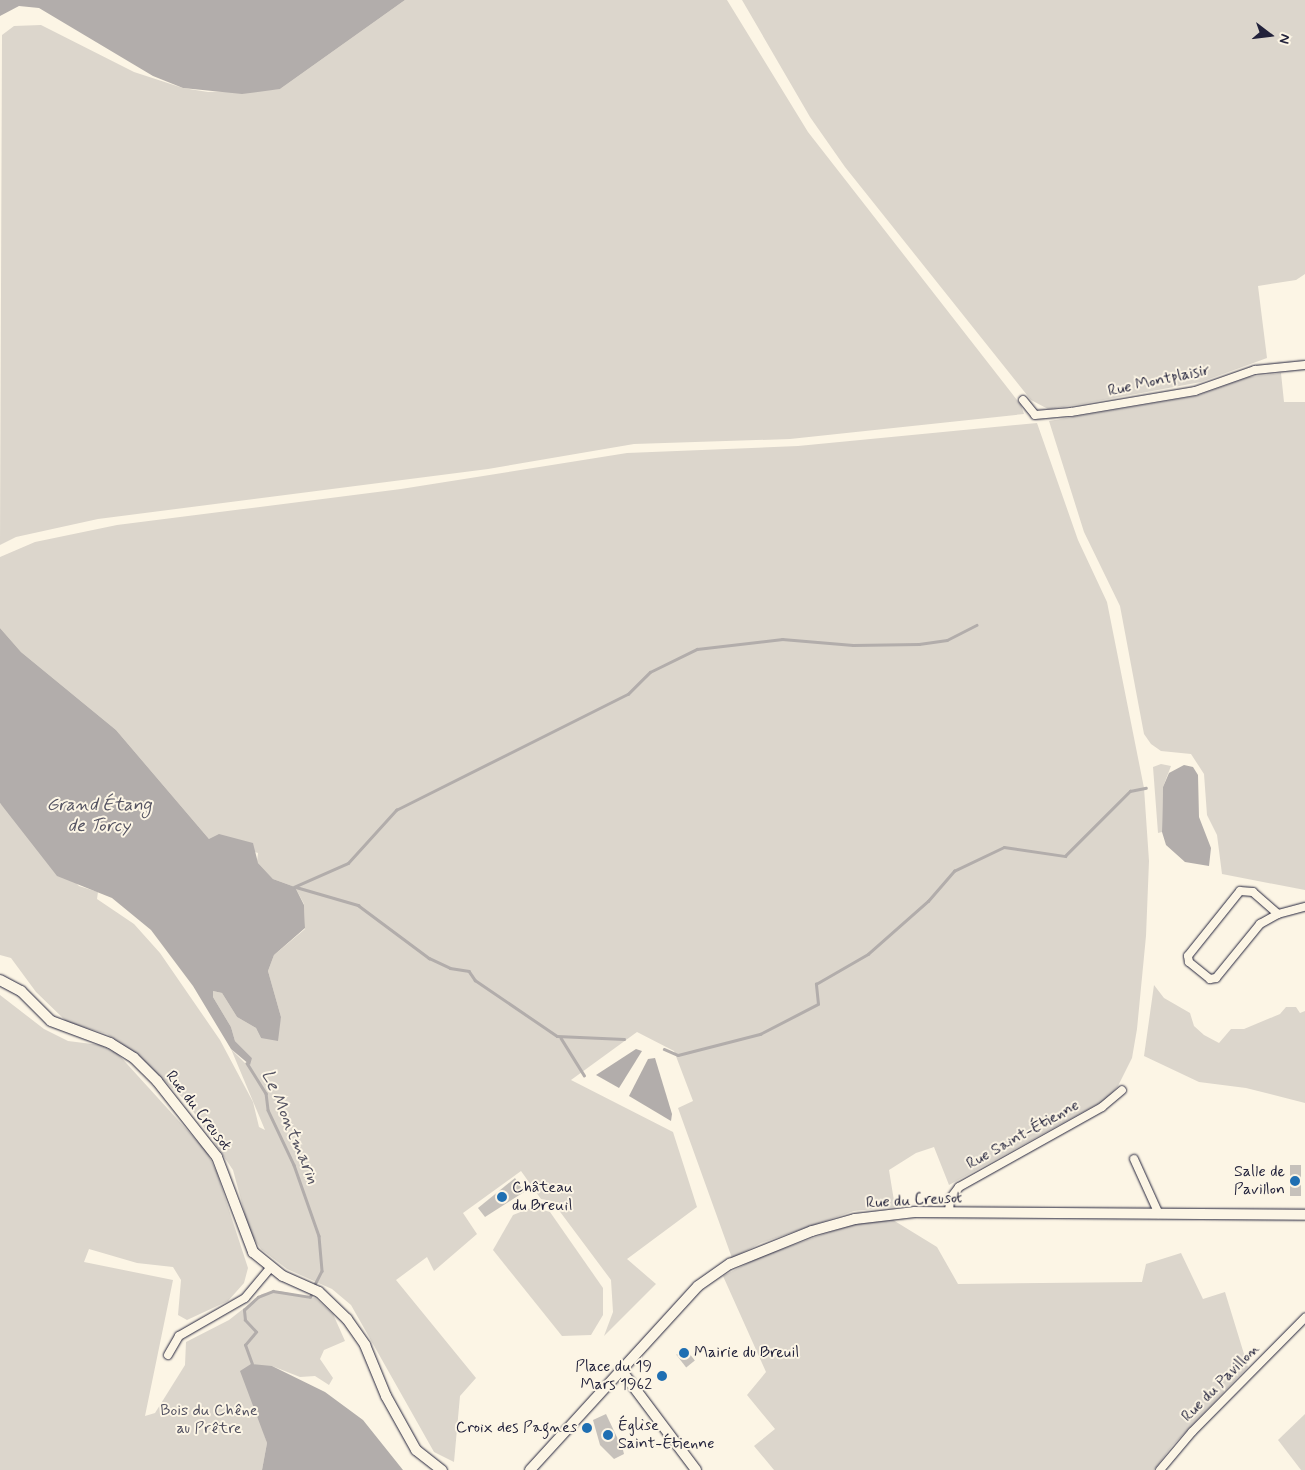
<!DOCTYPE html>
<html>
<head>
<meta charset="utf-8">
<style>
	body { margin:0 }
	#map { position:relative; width:1305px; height:1470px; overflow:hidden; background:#fcf5e5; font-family:Mynerve,sans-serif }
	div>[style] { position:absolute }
	.green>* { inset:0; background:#dcd6cc }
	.water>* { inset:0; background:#b2adab }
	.stream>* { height:2.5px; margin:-1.25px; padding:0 1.25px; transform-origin:1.25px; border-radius:1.25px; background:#b2adab }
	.building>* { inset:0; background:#c6c1bb; transform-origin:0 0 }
	.roads { filter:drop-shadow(0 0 1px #22223b) drop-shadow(0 0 1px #22223b) }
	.street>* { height:8px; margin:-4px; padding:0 4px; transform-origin:4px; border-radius:4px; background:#fcf5e5 }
	.secondary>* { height:10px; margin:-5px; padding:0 5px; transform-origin:5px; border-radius:5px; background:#fcf5e5 }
	.dots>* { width:14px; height:14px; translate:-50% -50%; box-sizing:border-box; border:2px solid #fcf5e5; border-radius:50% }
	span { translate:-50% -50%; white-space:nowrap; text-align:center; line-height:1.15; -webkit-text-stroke:4px #fcf5e5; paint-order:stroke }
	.street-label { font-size:16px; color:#22223b }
	.poi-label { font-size:16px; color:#22223b }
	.right { translate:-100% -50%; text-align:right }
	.left { translate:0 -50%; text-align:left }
	.park-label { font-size:16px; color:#504f5f }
	.water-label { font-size:18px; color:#545362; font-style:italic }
	.north { position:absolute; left:1245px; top:10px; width:50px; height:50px; -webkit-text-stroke:4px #fcf5e5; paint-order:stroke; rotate:105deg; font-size:14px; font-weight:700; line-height:20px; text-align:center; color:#22223b }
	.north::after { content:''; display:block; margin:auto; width:18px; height:22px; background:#22223b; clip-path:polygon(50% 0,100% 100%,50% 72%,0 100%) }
</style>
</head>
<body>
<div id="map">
	<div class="green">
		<div style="clip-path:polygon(405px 0,727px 0,808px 132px,1021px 405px,1024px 414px,790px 439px,634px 444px,488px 469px,98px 519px,16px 537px,0 545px,2px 35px,14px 26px,41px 25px,134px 72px,183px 88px,208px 92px,280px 89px)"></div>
		<div style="clip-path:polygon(742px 0,1305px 0,1305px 274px,1296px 280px,1258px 286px,1267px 358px,1201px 382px,1082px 404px,1048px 409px,1031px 400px,845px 167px,810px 117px)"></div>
		<div style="clip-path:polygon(1281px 373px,1284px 402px,1305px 402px,1305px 890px,1222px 874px,1217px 835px,1207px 815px,1204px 774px,1191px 754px,1161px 751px,1151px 744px,1144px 734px,1120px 606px,1084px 532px,1049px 421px,1196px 396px,1249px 377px)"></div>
		<div style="clip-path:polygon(1037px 423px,1078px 540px,1107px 602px,1144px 788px,1149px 861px,1146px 936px,1137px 1029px,1132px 1058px,1118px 1086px,1105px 1100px,949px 1185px,934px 1147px,916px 1153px,889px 1170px,895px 1207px,854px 1211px,761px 1243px,732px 1258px,678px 1108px,693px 1101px,674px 1051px,637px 1032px,571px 1080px,673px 1132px,697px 1207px,627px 1259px,656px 1284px,604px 1336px,613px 1312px,611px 1280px,552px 1201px,541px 1199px,521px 1171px,463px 1213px,477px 1234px,434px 1271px,427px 1257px,396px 1280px,476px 1378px,460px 1396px,454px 1462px,434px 1452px,351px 1305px,332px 1289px,287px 1269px,261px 1249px,250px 1233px,233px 1170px,186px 1101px,130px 1049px,107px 1034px,67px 1022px,36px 992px,11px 958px,0 955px,0 803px,79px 886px,98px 892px,97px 899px,134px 924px,160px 953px,220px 1040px,253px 1102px,259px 1127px,265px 1130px,231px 1049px,245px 1063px,252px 1058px,235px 1041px,231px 1027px,213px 997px,213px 991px,222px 993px,237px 1017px,256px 1028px,261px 1038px,277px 1030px,281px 1017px,268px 971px,274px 955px,305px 929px,304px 904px,295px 887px,273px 879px,257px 862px,258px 853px,209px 839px,116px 730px,21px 652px,0 628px,0 557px,35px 542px,117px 525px,401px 489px,627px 453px,798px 446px)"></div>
		<div style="clip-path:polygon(1161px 764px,1171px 766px,1163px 787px,1162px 832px,1158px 833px,1153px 767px)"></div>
		<div style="clip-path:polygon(1154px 985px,1164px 998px,1190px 1013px,1194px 1026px,1204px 1035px,1219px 1043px,1231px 1029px,1244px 1029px,1280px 1014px,1286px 1007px,1296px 1007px,1300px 1013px,1305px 1011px,1305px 1103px,1246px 1088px,1199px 1082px,1144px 1056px)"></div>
		<div style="clip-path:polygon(0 995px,44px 1029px,68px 1041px,100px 1045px,118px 1054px,207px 1152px,217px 1173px,248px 1268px,244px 1283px,228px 1301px,187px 1320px,178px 1315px,181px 1280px,173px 1267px,137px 1263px,89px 1249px,84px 1262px,173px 1280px,145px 1416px,155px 1413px,185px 1365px,186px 1342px,229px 1320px,262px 1294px,279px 1291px,315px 1298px,333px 1314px,345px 1341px,324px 1350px,320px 1359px,333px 1378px,329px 1385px,315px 1376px,300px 1377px,272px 1366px,252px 1396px,267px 1443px,262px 1470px,0 1470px)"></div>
		<div style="clip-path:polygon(533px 1207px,550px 1212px,603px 1288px,603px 1315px,591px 1335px,562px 1336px,493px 1250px,513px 1215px)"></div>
		<div style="clip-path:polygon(893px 1220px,937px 1247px,958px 1284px,1142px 1282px,1146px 1264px,1181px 1253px,1203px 1299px,1225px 1292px,1248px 1367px,1172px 1446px,1154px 1470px,774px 1470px,754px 1446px,775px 1429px,747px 1395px,766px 1372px,723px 1276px,760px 1257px,824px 1234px,856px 1224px)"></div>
		<div style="clip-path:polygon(1305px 1414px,1305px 1470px,1301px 1470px,1278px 1440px)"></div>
	</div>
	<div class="water">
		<div style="clip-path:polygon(0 0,405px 0,280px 89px,242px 94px,183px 88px,153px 76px,39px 8px,19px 6px,0 16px)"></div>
		<div style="clip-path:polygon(0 628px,21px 652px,116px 730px,209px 839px,219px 834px,253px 843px,258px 863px,273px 879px,295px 887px,304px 905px,305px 928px,274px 955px,268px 971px,281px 1017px,278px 1041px,261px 1038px,256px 1028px,237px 1017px,222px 993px,213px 991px,213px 997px,231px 1027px,235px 1041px,252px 1058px,250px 1065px,231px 1049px,193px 986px,151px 930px,112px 898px,57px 876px,0 803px)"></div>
		<div style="clip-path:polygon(1184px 765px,1193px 767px,1198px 775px,1199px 817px,1211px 848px,1209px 866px,1185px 862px,1166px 845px,1162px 832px,1163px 787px,1169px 773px)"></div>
		<div style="clip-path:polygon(636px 1049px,642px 1051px,619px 1088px,596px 1075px)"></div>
		<div style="clip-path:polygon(655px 1058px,672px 1114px,671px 1121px,629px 1096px,648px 1059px)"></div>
		<div style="clip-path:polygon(251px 1364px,272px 1366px,325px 1392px,363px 1420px,403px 1470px,262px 1470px,267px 1443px,240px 1371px)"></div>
	</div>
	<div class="stream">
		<div style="left:294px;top:887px;width:59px;rotate:-24deg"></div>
		<div style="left:348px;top:863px;width:72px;rotate:-47.8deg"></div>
		<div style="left:396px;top:810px;width:259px;rotate:-26.6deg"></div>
		<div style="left:628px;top:694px;width:31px;rotate:-45deg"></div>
		<div style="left:650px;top:672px;width:52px;rotate:-26.1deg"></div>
		<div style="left:697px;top:649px;width:86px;rotate:-6.7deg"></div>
		<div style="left:782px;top:639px;width:71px;rotate:4.8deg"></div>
		<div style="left:853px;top:645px;width:66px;rotate:-0.9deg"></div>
		<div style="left:919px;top:644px;width:28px;rotate:-8deg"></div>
		<div style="left:947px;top:640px;width:33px;rotate:-27deg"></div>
		<div style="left:296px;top:887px;width:65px;rotate:16.2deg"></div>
		<div style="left:358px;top:905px;width:89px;rotate:36.7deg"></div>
		<div style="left:429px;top:958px;width:23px;rotate:25deg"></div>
		<div style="left:450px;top:968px;width:19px;rotate:9deg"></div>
		<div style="left:469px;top:971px;width:11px;rotate:56deg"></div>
		<div style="left:475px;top:980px;width:99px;rotate:34.3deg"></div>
		<div style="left:557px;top:1036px;width:67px;rotate:2.6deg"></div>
		<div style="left:561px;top:1038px;width:44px;rotate:58.1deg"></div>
		<div style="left:664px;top:1049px;width:15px;rotate:23deg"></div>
		<div style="left:678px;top:1055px;width:85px;rotate:-14.4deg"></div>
		<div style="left:760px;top:1034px;width:65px;rotate:-27.3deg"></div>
		<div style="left:818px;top:1004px;width:20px;rotate:-96deg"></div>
		<div style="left:816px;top:984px;width:60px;rotate:-30deg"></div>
		<div style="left:868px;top:954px;width:80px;rotate:-41.5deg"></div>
		<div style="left:928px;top:901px;width:40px;rotate:-49deg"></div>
		<div style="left:954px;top:871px;width:55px;rotate:-25.6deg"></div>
		<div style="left:1004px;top:847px;width:62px;rotate:8.4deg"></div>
		<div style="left:1065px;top:856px;width:92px;rotate:-45deg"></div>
		<div style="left:1130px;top:791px;width:16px;rotate:-11deg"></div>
		<div style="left:247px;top:1063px;width:36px;rotate:58deg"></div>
		<div style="left:266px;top:1093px;width:17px;rotate:83deg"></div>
		<div style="left:268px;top:1110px;width:61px;rotate:64.7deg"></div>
		<div style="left:294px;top:1165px;width:75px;rotate:70.6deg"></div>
		<div style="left:319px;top:1236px;width:35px;rotate:85deg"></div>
		<div style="left:322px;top:1271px;width:18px;rotate:117deg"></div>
		<div style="left:252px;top:1364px;width:20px;rotate:-110deg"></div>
		<div style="left:245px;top:1345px;width:17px;rotate:-50deg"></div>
		<div style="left:256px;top:1332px;width:16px;rotate:-133deg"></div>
		<div style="left:245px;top:1320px;width:10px;rotate:-96deg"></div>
		<div style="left:244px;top:1310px;width:19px;rotate:-43deg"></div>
		<div style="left:258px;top:1297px;width:16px;rotate:-22deg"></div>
		<div style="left:273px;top:1291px;width:37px;rotate:9deg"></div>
		<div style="left:310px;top:1297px;width:5px;rotate:-68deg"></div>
	</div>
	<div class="building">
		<div style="left:1290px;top:1165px;width:11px;height:31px"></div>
		<div style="clip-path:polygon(515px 1178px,524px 1192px,485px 1217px,478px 1208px)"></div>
		<div style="left:685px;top:1348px;width:16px;height:11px;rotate:52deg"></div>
		<div style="clip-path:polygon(606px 1414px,623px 1450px,624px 1454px,614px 1459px,600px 1445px,593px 1420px)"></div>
	</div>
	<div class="roads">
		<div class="street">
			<div style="left:1023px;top:400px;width:19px;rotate:51deg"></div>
			<div style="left:1035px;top:415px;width:36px;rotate:-5deg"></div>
			<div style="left:1071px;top:412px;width:126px;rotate:-9.6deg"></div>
			<div style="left:1195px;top:391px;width:64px;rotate:-19.3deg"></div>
			<div style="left:1255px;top:370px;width:50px;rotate:-5.7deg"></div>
			<div style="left:1278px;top:914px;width:33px;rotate:-139deg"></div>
			<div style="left:1253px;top:892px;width:13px;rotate:-176deg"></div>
			<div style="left:1240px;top:891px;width:83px;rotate:128.7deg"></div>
			<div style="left:1188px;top:956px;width:6px;rotate:81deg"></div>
			<div style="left:1189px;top:962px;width:27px;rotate:39deg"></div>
			<div style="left:1210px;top:979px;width:6px;rotate:-9deg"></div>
			<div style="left:1216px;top:978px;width:70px;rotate:-50.8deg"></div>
			<div style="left:1260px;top:924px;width:21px;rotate:-29deg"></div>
			<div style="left:1278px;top:914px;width:28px;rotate:-15deg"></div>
			<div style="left:1134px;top:1159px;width:60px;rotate:65.6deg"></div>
			<div style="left:949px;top:1213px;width:14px;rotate:-86deg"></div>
			<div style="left:950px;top:1199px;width:15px;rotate:-53deg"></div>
			<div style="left:959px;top:1187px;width:164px;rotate:-29.2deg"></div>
			<div style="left:1102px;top:1107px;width:26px;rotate:-40deg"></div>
			<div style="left:168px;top:1355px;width:22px;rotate:-60deg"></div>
			<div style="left:179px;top:1336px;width:76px;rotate:-29.9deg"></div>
			<div style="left:245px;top:1298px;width:39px;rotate:-50deg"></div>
			<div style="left:1160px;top:1470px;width:50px;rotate:-49.9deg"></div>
			<div style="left:1192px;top:1432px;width:161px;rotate:-45.3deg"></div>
		</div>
		<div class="secondary">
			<div style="left:0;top:980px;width:24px;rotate:28deg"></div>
			<div style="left:21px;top:991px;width:42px;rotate:45deg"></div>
			<div style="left:51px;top:1021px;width:63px;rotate:20.4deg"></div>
			<div style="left:110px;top:1043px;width:28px;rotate:32deg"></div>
			<div style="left:134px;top:1058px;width:33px;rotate:45deg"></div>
			<div style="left:157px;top:1081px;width:97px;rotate:51.7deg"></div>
			<div style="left:217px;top:1157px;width:102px;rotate:69.2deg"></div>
			<div style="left:253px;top:1252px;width:38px;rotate:39deg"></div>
			<div style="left:283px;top:1276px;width:39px;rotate:24deg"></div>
			<div style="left:319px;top:1292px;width:39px;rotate:44deg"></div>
			<div style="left:347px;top:1319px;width:32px;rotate:55deg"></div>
			<div style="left:365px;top:1345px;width:55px;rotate:67.6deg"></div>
			<div style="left:386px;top:1396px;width:62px;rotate:60.9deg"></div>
			<div style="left:416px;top:1450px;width:33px;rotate:38deg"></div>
			<div style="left:621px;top:1370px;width:125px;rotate:53.1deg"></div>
			<div style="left:530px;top:1470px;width:249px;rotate:-47.6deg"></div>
			<div style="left:698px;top:1286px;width:39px;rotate:-35deg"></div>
			<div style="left:730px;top:1264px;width:88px;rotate:-21.9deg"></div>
			<div style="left:812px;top:1231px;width:45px;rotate:-15.6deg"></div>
			<div style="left:855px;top:1219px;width:60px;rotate:-6.7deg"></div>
			<div style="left:915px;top:1212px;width:390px;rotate:0.4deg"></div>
		</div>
	</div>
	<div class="dots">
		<div style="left:1295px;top:1181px;background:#1f6fb2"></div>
		<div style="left:502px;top:1197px;background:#1f6fb2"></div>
		<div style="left:684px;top:1353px;background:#1f6fb2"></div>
		<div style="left:662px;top:1376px;background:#1f6fb2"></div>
		<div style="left:587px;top:1428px;background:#1f6fb2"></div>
		<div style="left:608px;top:1435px;background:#1f6fb2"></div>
	</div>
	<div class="street-label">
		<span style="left:1159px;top:381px;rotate:-12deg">Rue Montplaisir</span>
		<span style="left:198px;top:1111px;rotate:52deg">Rue du Creusot</span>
		<span style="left:1023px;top:1135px;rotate:-29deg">Rue Saint-Étienne</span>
		<span style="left:914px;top:1201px;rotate:-3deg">Rue du Creusot</span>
		<span style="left:1221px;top:1383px;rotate:-45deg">Rue du Pavillon</span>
	</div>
	<div class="poi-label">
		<span class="right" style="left:1285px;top:1181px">Salle de<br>Pavillon</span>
		<span class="left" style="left:512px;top:1197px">Château<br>du Breuil</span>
		<span class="left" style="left:694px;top:1353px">Mairie du Breuil</span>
		<span class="right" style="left:652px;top:1376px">Place du 19<br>Mars 1962</span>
		<span class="left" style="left:618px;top:1435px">Église<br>Saint-Étienne</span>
		<span class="right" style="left:577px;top:1428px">Croix des Pagnes</span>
	</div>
	<div class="park-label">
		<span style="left:209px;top:1420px">Bois du Chêne<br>au Prêtre</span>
	</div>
	<div class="water-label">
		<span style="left:99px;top:816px">Grand Étang<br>de Torcy</span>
		<span style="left:290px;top:1127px;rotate:67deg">Le Montmarin</span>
	</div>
	<div class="north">N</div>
</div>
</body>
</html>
